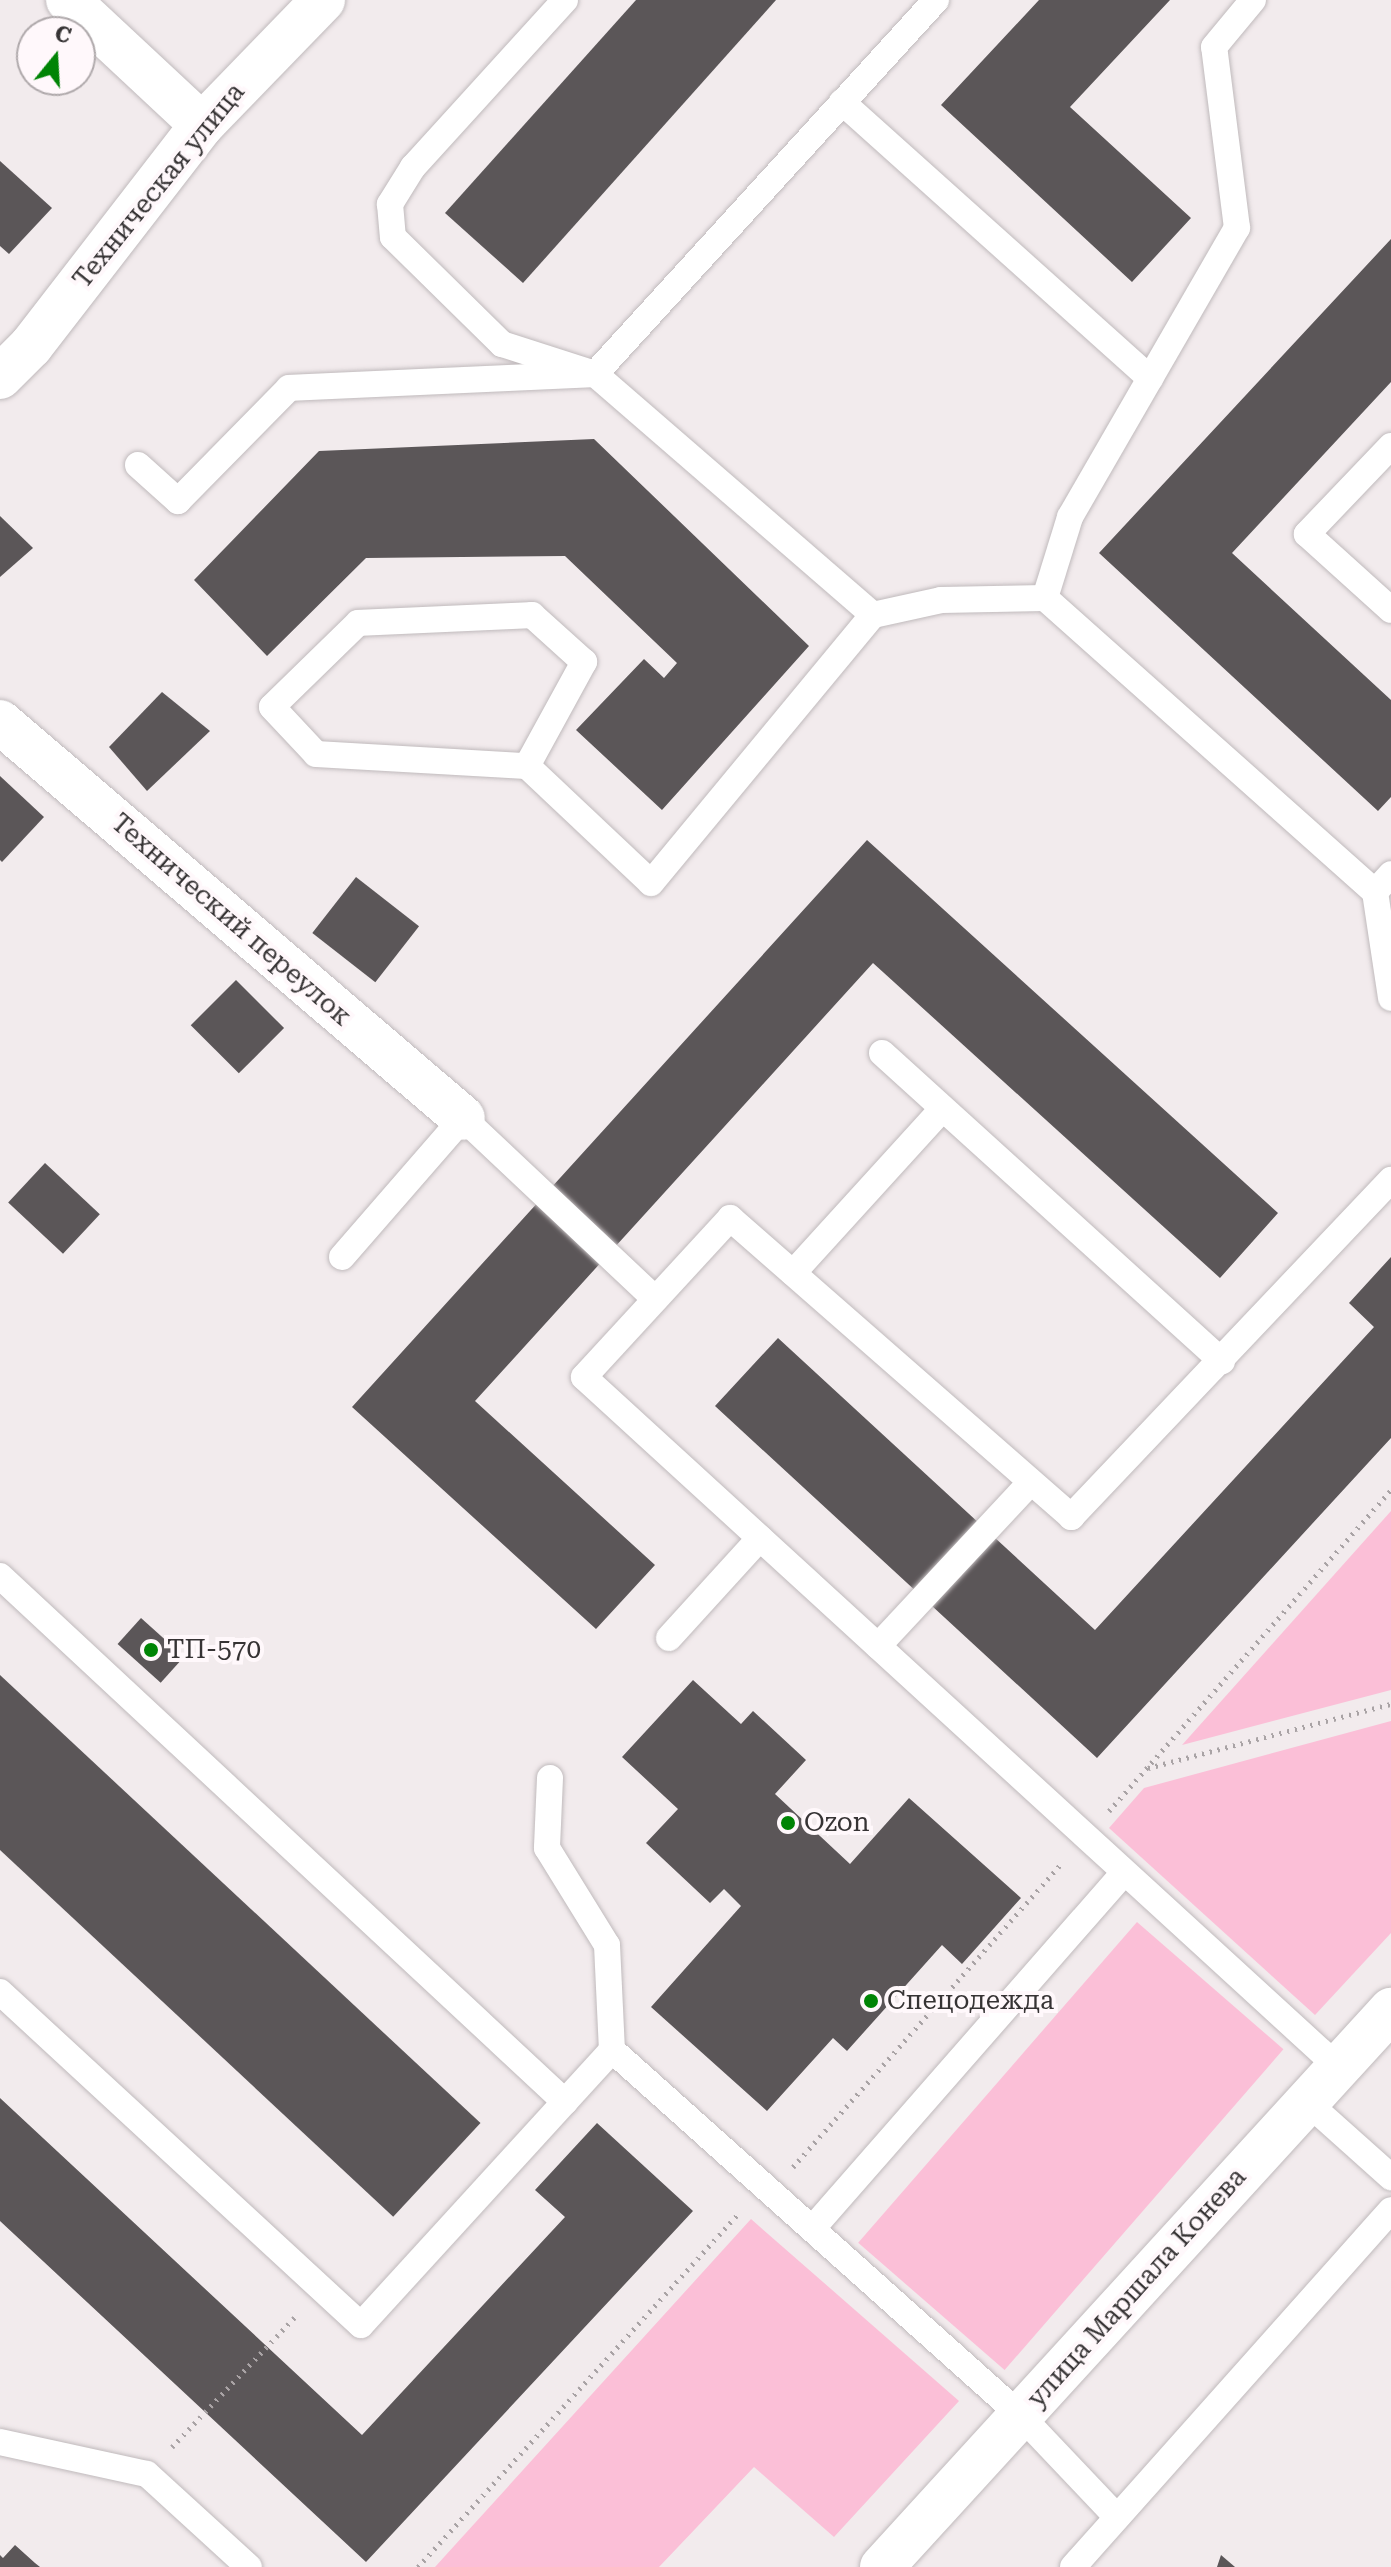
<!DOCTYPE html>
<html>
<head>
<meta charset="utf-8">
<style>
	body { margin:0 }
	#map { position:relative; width:1391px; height:2567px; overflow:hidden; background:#f2ebed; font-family:"Roboto Serif",serif }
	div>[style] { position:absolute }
	.green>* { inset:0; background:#fbbfd7; transform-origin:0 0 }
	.building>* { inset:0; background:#5b5658; transform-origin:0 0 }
	.path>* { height:5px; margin-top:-2.5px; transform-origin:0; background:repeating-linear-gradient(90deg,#a9a3a5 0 2px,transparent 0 8px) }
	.roads { filter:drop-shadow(0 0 2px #c0babc) drop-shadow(0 0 2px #c0babc) }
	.lane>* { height:26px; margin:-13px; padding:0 13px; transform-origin:13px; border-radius:13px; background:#fff }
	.street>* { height:44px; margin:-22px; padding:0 22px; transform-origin:22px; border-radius:22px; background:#fff }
	.secondary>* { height:44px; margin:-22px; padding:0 22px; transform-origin:22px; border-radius:22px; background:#fff }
	.dots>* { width:22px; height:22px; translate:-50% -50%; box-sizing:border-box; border:4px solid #fff8fb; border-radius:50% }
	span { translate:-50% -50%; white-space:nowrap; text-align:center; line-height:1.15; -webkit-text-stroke:8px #fff8fb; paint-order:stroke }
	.street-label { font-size:26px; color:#363334 }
	.poi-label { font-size:26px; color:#363334 }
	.left { translate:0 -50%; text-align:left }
	.north { position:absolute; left:16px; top:16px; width:80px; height:80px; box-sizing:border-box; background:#fff8fb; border:2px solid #afa9ab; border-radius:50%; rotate:18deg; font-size:22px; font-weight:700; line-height:32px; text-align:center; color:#363334 }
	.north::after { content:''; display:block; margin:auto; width:28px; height:36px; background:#008405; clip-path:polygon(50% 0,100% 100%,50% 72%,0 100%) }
</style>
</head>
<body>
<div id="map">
	<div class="green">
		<div style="clip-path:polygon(1391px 1511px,1391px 1690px,1182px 1745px)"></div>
		<div style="clip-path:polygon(1391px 1721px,1391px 1933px,1315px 2015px,1109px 1828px,1144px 1788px)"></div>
		<div style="left:1137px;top:1922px;width:194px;height:425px;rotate:41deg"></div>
		<div style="clip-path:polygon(751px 2219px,959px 2401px,834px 2537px,754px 2467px,659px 2567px,435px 2567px)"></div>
	</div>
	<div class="building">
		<div style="clip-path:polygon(636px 0,776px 0,523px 283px,445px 213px)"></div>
		<div style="clip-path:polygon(1039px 0,1170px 0,1070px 107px,1191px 218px,1132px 282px,941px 105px)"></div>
		<div style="clip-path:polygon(0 161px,52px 208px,9px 254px,0 246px)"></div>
		<div style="clip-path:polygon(1391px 239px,1391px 382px,1232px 553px,1391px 700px,1391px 797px,1378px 811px,1099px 553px)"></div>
		<div style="clip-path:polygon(594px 439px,809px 646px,662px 810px,576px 730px,644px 659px,664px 678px,677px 663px,565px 556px,366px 558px,267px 656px,194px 580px,319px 451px)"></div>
		<div style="clip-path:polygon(0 516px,33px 548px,0 577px)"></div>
		<div style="clip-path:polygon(162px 692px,210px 731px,147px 791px,109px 747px)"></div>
		<div style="clip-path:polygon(0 776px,44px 817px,2px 862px,0 860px)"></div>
		<div style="clip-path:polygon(867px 840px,1278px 1213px,1220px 1278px,873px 963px,475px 1401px,655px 1565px,596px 1629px,352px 1407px)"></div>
		<div style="left:356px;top:877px;width:80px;height:71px;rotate:38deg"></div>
		<div style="left:236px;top:980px;width:68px;height:64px;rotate:45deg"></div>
		<div style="left:45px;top:1163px;width:75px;height:54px;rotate:43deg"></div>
		<div style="clip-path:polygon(1391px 1257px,1391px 1438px,1097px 1758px,715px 1406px,778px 1338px,1095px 1630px,1374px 1327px,1349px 1303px)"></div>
		<div style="left:141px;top:1618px;width:58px;height:35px;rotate:42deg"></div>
		<div style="left:0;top:1675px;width:657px;height:128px;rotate:43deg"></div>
		<div style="clip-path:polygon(693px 1680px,741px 1724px,753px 1711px,806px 1760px,775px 1794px,850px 1864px,909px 1798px,1021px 1898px,962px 1964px,942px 1945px,847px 2051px,833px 2038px,767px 2111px,651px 2007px,741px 1906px,724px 1889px,710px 1903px,646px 1843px,678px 1809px,622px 1757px)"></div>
		<div style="clip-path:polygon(0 2098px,362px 2435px,565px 2217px,535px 2190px,597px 2123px,693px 2211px,366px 2562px,0 2221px)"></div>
		<div style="clip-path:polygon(15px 2545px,35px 2563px,40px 2567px,0 2567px,0 2555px,3px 2558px)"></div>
		<div style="clip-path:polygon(1221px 2555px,1235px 2567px,1217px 2567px)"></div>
	</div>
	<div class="path">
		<div style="left:1148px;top:1768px;width:251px;rotate:-14.8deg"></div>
		<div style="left:1109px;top:1811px;width:427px;rotate:-48.7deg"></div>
		<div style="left:793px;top:2167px;width:406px;rotate:-48.5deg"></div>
		<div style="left:172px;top:2447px;width:182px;rotate:-46.6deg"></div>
		<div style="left:418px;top:2567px;width:479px;rotate:-47.8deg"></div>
	</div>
	<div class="roads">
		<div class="lane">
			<div style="left:565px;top:0;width:226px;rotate:132.3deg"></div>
			<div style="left:413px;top:167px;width:44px;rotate:121.9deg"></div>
			<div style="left:390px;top:204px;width:33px;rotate:85deg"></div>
			<div style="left:393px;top:237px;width:153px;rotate:44.5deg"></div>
			<div style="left:502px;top:344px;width:98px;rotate:17.9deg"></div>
			<div style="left:595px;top:374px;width:368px;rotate:40.9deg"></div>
			<div style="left:842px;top:102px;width:414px;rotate:41.9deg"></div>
			<div style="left:1391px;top:446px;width:122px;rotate:133.7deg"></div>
			<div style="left:1307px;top:534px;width:113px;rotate:42.1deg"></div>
			<div style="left:138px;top:465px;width:54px;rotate:42deg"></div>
			<div style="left:178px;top:501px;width:158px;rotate:-45.5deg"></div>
			<div style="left:289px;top:388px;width:306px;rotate:-2.6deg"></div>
			<div style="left:595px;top:374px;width:506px;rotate:-47.64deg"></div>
			<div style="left:1045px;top:598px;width:85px;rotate:-72.8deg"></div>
			<div style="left:1070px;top:517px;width:334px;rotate:-60deg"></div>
			<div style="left:1237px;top:228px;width:182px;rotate:-97.2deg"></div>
			<div style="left:1214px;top:47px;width:61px;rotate:-50.3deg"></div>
			<div style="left:527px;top:766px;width:119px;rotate:-61.3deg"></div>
			<div style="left:584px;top:662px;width:70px;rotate:-137.9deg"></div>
			<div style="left:532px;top:615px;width:174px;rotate:177.4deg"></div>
			<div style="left:358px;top:623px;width:120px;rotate:135.7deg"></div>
			<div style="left:272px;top:707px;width:64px;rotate:46.9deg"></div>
			<div style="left:316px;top:754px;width:211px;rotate:3.3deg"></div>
			<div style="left:527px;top:766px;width:170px;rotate:43.3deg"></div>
			<div style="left:651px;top:883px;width:348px;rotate:-50.4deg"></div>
			<div style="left:873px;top:615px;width:70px;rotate:-12.4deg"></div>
			<div style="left:941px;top:600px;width:104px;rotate:-1.1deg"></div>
			<div style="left:1045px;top:598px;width:442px;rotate:41.7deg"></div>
			<div style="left:1375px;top:892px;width:24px;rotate:-48deg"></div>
			<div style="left:1375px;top:892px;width:107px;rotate:81.4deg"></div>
			<div style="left:882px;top:1053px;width:459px;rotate:42.2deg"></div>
			<div style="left:342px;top:1257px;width:184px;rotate:-49deg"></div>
			<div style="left:463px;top:1118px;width:264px;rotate:43.3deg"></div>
			<div style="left:793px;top:1273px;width:222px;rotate:-47.7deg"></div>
			<div style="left:0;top:1576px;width:772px;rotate:42.95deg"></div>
			<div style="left:669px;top:1638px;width:135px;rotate:-47.7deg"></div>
			<div style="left:878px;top:1646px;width:224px;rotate:-47deg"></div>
			<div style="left:550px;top:1778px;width:70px;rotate:92.5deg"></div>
			<div style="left:547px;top:1848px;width:114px;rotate:58.3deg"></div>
			<div style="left:607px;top:1945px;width:105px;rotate:87.3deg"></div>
			<div style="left:0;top:1992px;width:491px;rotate:42.7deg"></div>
			<div style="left:361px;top:2325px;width:372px;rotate:-47.6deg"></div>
			<div style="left:612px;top:2050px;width:549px;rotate:41.82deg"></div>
			<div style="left:1021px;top:2416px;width:139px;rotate:46.5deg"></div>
			<div style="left:1338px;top:2067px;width:1022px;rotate:-137.54deg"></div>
			<div style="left:584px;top:1377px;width:216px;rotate:-47.4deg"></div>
			<div style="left:730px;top:1218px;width:454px;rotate:41.2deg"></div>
			<div style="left:1071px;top:1517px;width:465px;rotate:-46.5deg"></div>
			<div style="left:1307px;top:2102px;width:113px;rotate:41.8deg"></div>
			<div style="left:812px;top:2229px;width:474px;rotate:-48.8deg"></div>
			<div style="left:0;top:2442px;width:150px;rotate:12.3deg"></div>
			<div style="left:147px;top:2474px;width:138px;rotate:42.4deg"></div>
			<div style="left:1073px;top:2567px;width:478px;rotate:-48.3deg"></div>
		</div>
		<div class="street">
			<div style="left:68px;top:0;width:183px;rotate:43deg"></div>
			<div style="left:0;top:377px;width:44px;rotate:-45deg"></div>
			<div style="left:31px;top:346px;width:279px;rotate:-52.3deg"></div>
			<div style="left:202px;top:125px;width:174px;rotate:-45.9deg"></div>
			<div style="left:0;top:722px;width:609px;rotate:40.54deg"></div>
		</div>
		<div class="secondary">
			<div style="left:882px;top:2567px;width:755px;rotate:-47.58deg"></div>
		</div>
	</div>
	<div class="dots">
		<div style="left:151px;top:1650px;background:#008405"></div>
		<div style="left:788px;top:1823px;background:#008405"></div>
		<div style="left:871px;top:2001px;background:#008405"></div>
	</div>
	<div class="street-label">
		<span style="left:159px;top:186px;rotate:-51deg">Техническая улица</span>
		<span style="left:231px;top:920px;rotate:41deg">Технический переулок</span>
		<span style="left:1137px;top:2288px;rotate:-48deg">улица Маршала Конева</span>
	</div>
	<div class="poi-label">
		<span class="left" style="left:167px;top:1650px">ТП-570</span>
		<span class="left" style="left:804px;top:1823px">Ozon</span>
		<span class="left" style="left:887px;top:2001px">Спецодежда</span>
	</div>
	<div class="north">С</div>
</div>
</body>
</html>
